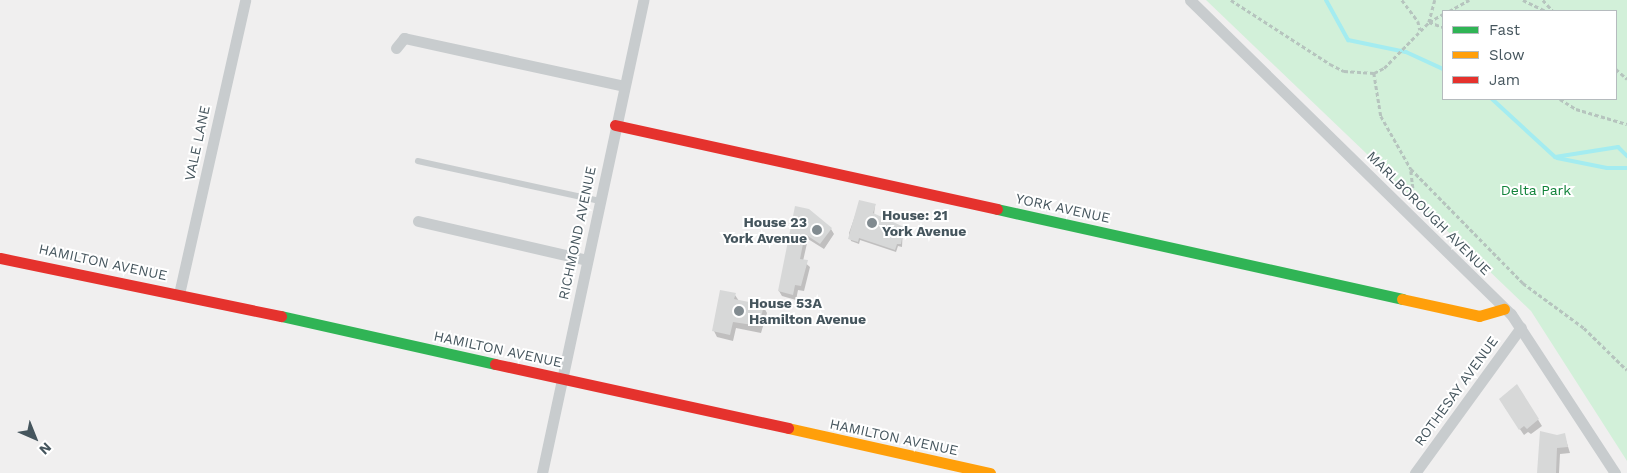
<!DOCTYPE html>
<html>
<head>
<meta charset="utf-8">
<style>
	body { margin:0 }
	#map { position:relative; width:1627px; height:473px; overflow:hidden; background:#f0efef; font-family:"Work Sans",sans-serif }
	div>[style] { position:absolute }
	.green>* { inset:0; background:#d2f0d9 }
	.shadow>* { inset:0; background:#0003 }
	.stream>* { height:4px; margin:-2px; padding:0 2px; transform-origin:2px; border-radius:2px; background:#a4ecf0 }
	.building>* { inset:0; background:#d7d8d8 }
	.path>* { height:2.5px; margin-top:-1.25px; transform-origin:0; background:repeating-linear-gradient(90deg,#b6c4be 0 4px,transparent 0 6.5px) }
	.lane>* { height:5.5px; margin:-2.75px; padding:0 2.75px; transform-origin:2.75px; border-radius:2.75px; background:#c8ccce }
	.street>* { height:11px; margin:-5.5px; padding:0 5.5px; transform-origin:5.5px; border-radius:5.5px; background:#c8ccce }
	.fast>* { height:11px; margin:-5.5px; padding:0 5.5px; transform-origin:5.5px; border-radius:5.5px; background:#30b455 }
	.slow>* { height:11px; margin:-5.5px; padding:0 5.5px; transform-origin:5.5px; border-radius:5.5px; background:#ff9f0a }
	.jam>* { height:11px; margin:-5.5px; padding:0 5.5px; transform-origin:5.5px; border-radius:5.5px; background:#e5322d }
	.dots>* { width:14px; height:14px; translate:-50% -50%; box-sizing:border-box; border:2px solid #fff; border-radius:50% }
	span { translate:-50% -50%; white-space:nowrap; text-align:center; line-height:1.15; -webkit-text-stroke:4px #fff; paint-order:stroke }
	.street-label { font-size:14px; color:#45555d }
	.park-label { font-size:14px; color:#11833a }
	.poi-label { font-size:14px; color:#45555d; font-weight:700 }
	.left { translate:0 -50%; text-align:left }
	.right { translate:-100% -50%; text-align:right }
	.legend { position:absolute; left:1442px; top:10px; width:175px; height:90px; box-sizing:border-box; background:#fff; border:1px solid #b5bbbe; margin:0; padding:6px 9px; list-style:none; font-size:15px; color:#45555d }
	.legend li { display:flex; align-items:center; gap:10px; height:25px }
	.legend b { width:25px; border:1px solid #b5bbbe }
	.north { position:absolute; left:10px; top:413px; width:50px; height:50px; -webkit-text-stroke:4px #fff; paint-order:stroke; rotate:136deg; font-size:14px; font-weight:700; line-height:20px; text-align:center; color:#45555d }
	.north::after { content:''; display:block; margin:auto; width:18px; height:22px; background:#45555d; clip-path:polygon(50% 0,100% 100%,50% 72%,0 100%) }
</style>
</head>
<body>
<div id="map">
	<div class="green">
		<div style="clip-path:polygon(evenodd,1206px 0,1627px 0,1627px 461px,1531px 311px,1206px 0,1616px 11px,1616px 99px,1443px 99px,1443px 11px,1616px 11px)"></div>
	</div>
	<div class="shadow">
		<div style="clip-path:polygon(860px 202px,875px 205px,874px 215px,903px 228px,902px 247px,898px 246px,896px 252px,860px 240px,859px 244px,851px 241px,849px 233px)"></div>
		<div style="clip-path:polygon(796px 207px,831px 229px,834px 234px,824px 249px,808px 239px,803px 261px,810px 267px,804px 291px,798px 290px,796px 300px,782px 296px,779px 291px)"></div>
		<div style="clip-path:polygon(735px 295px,739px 301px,763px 306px,767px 313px,761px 333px,736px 328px,733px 341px,717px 337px,714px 331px)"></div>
		<div style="clip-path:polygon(1517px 386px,1542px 426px,1531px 434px,1528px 432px,1524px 435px,1504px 406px)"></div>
		<div style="clip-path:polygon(1564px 434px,1570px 453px,1560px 454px,1559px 473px,1538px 473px,1557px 437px)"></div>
	</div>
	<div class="stream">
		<div style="left:1326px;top:0;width:46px;rotate:61.2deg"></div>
		<div style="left:1348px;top:40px;width:59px;rotate:11.7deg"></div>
		<div style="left:1406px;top:52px;width:41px;rotate:24.7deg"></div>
		<div style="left:1492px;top:99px;width:86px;rotate:42.6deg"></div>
		<div style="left:1555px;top:157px;width:64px;rotate:-9deg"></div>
		<div style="left:1618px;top:147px;width:13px;rotate:45deg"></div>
		<div style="left:1557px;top:158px;width:51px;rotate:11.3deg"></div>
		<div style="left:1607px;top:168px;width:20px"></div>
	</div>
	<div class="building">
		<div style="clip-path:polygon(859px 200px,876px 204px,873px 213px,904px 227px,901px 244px,897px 244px,895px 250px,859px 238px,858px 242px,848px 239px)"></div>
		<div style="clip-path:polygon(795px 206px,809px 209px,832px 228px,820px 244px,805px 234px,800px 259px,808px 260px,801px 286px,795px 285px,793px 295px,778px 291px)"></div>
		<div style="clip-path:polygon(720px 290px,736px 293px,734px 299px,764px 305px,759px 326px,733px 322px,730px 335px,712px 331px)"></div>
		<div style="clip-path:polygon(1517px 384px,1539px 419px,1527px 429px,1524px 426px,1519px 430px,1499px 399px)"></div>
		<div style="clip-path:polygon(1540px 431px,1557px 435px,1565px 433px,1568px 447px,1557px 448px,1556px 473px,1537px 473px)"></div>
	</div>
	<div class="path">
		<div style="left:1231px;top:0;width:118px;rotate:32.9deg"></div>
		<div style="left:1330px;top:64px;width:16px;rotate:27deg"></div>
		<div style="left:1344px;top:71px;width:30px;rotate:4deg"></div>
		<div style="left:1374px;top:73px;width:11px;rotate:-27deg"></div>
		<div style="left:1384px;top:68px;width:64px;rotate:-45.6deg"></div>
		<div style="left:1429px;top:22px;width:16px;rotate:-30deg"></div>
		<div style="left:1402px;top:0;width:26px;rotate:53deg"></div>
		<div style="left:1418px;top:21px;width:9px;rotate:77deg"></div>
		<div style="left:1435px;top:0;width:23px;rotate:105deg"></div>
		<div style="left:1429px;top:22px;width:15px;rotate:20deg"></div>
		<div style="left:1523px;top:0;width:25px;rotate:26deg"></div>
		<div style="left:1543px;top:0;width:15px;rotate:48deg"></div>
		<div style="left:1449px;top:11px;width:23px;rotate:-29deg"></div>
		<div style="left:1616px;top:69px;width:15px;rotate:42deg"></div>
		<div style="left:1374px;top:73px;width:44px;rotate:80.8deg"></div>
		<div style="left:1381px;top:116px;width:61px;rotate:60.5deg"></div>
		<div style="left:1411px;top:169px;width:160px;rotate:45.5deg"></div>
		<div style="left:1523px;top:283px;width:76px;rotate:36.4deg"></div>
		<div style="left:1584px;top:328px;width:60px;rotate:44.3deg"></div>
		<div style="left:1560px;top:99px;width:19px;rotate:32deg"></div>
		<div style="left:1576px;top:109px;width:53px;rotate:16.4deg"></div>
		<div style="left:1411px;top:171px;width:32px;rotate:83deg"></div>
	</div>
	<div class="lane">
		<div style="left:418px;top:161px;width:186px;rotate:12.4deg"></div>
	</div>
	<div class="street">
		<div style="left:1190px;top:0;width:449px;rotate:44.4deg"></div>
		<div style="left:1511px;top:314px;width:190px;rotate:56.8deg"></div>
		<div style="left:396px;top:48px;width:13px;rotate:-51deg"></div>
		<div style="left:404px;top:38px;width:225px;rotate:12.3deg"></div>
		<div style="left:418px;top:221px;width:173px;rotate:13deg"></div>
		<div style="left:179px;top:294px;width:301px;rotate:-77.3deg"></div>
		<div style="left:542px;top:473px;width:484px;rotate:-77.9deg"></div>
		<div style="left:1415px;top:473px;width:180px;rotate:-54deg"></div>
	</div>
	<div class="fast">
		<div style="left:997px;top:209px;width:415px;rotate:12.5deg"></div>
		<div style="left:281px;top:316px;width:219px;rotate:12.6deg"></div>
	</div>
	<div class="slow">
		<div style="left:1402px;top:299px;width:79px;rotate:12.4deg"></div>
		<div style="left:1479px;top:316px;width:26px;rotate:-16deg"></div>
		<div style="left:788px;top:428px;width:207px;rotate:12.6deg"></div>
	</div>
	<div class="jam">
		<div style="left:615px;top:125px;width:391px;rotate:12.4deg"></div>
		<div style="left:0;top:258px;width:287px;rotate:11.7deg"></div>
		<div style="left:495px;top:364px;width:300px;rotate:12.3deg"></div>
	</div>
	<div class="dots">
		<div style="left:872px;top:223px;background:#818b90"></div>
		<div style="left:817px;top:230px;background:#818b90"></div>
		<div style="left:739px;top:311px;background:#818b90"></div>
	</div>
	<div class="street-label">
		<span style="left:197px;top:143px;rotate:-78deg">VALE LANE</span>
		<span style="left:1063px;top:208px;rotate:12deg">YORK AVENUE</span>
		<span style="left:1429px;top:213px;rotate:45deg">MARLBOROUGH AVENUE</span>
		<span style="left:577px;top:233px;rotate:-78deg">RICHMOND AVENUE</span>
		<span style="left:103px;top:262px;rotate:12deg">HAMILTON AVENUE</span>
		<span style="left:498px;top:349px;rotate:12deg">HAMILTON AVENUE</span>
		<span style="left:1456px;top:391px;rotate:-54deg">ROTHESAY AVENUE</span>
		<span style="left:894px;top:437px;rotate:12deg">HAMILTON AVENUE</span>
	</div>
	<div class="park-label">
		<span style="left:1536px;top:190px">Delta Park</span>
	</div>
	<div class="poi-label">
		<span class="left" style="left:882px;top:223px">House: 21<br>York Avenue</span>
		<span class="right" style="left:807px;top:230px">House 23<br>York Avenue</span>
		<span class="left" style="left:749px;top:311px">House 53A<br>Hamilton Avenue</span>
	</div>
	<ul class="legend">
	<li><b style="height:6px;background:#30b455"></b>Fast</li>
	<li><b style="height:6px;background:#ff9f0a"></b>Slow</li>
	<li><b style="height:6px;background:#e5322d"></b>Jam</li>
	</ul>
	<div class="north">N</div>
</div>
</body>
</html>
